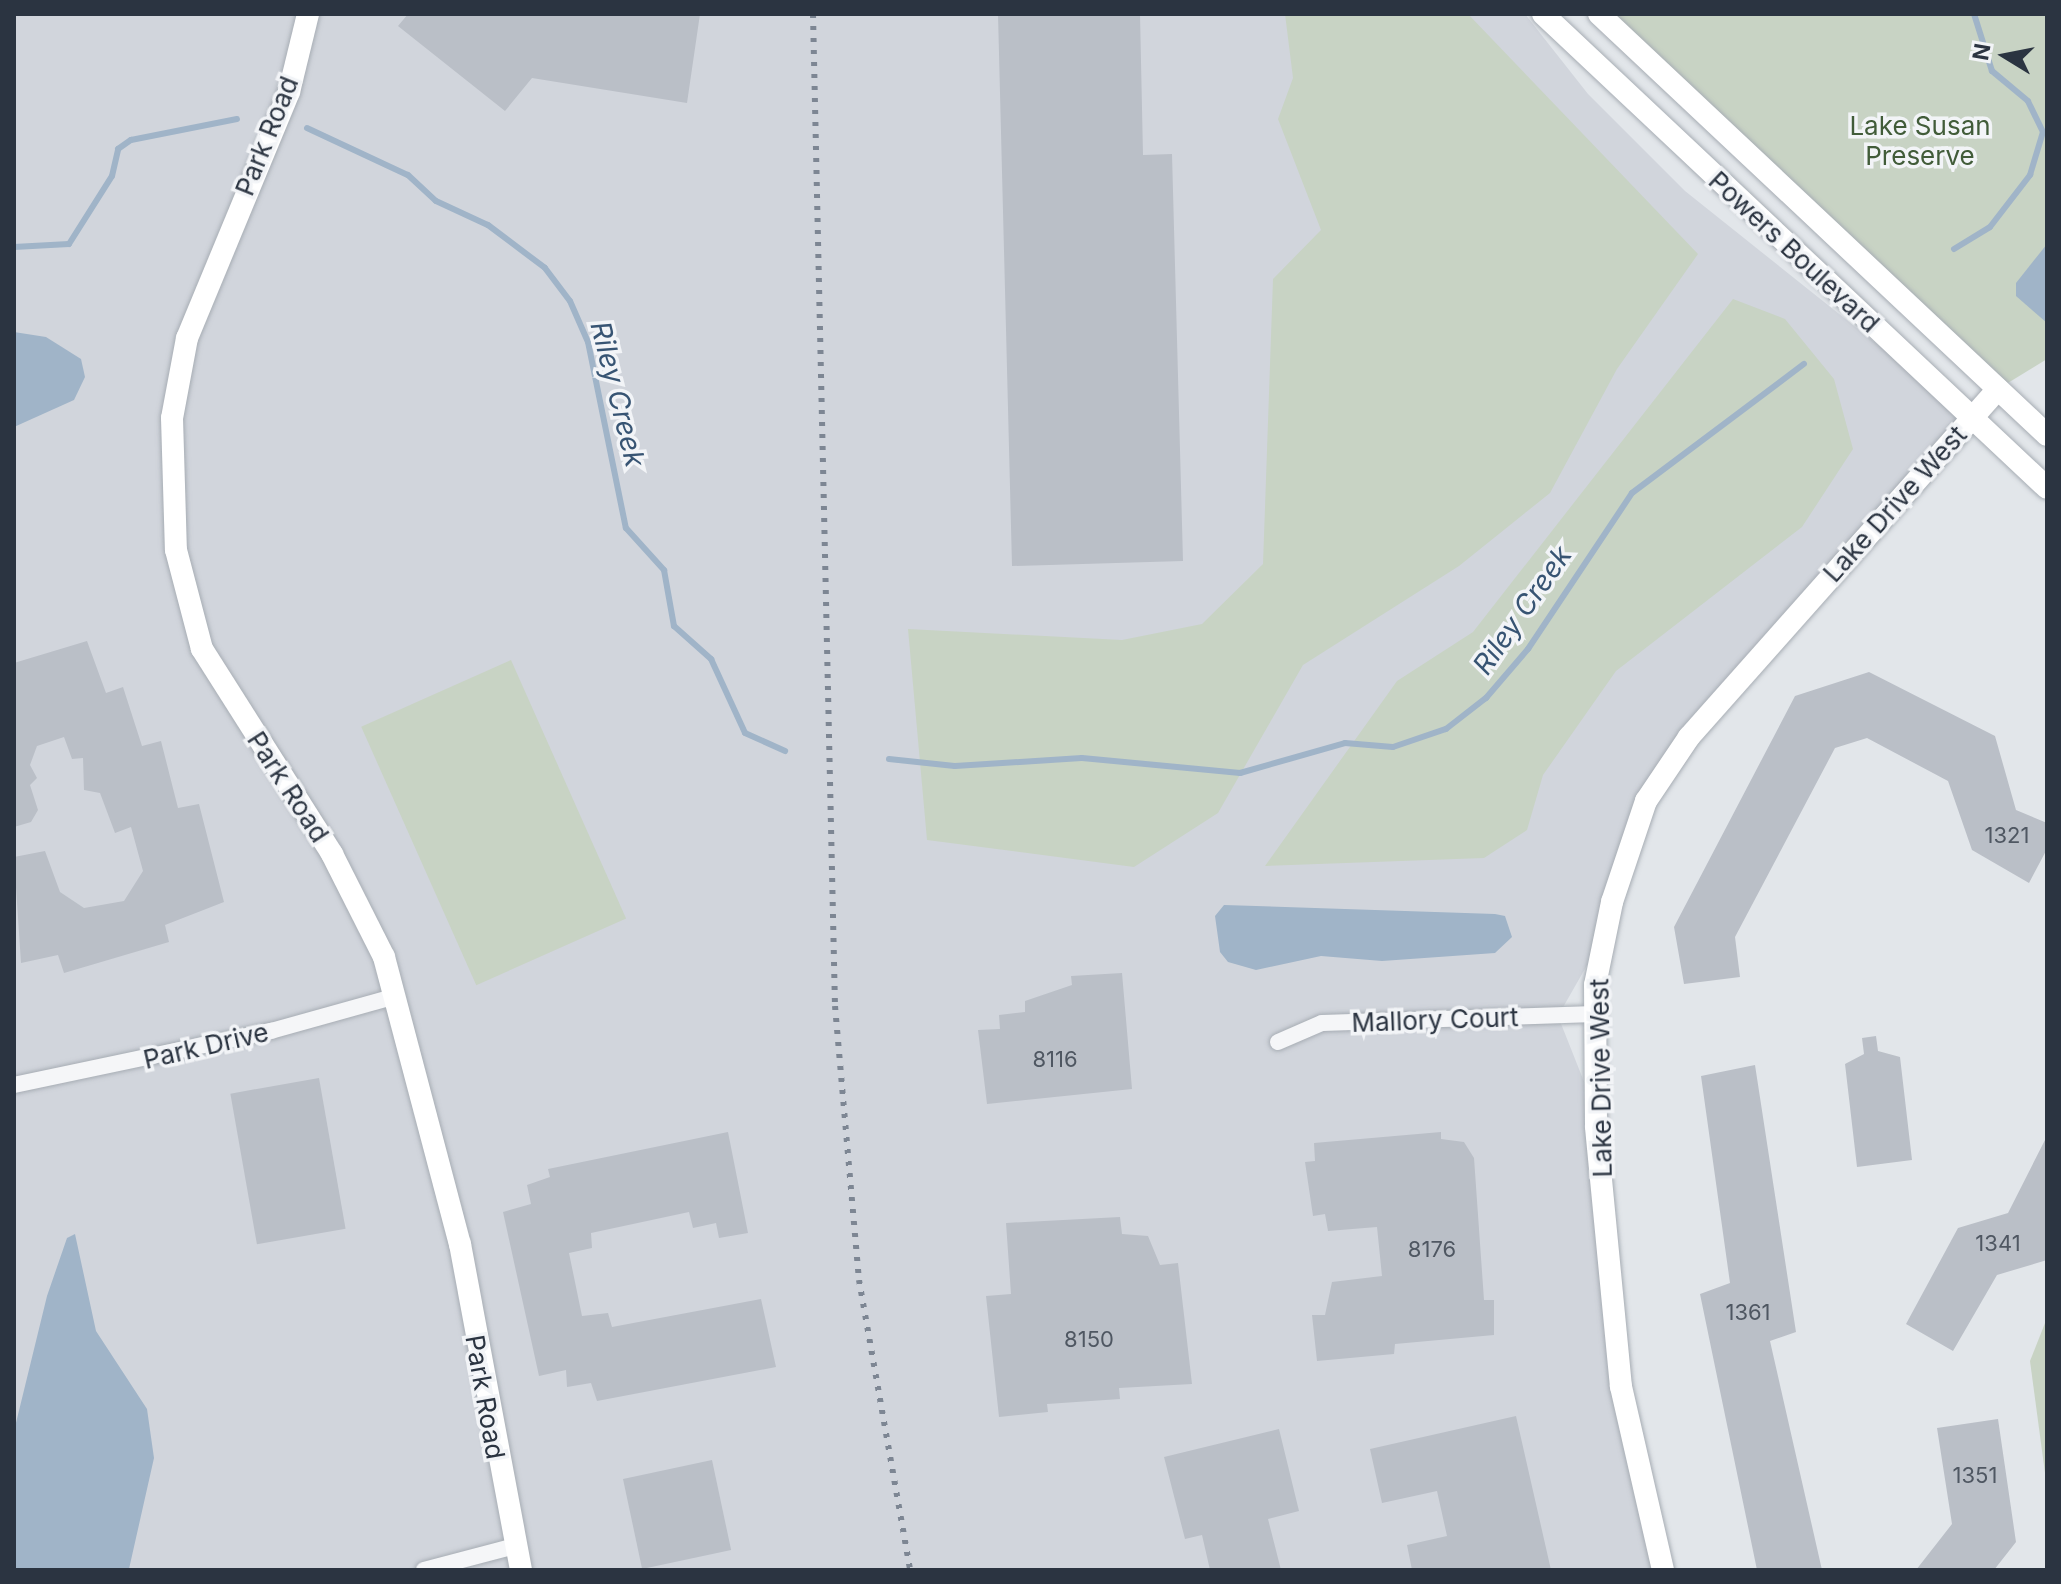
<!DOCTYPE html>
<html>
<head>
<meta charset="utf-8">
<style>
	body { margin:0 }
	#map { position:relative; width:2061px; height:1584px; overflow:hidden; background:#e2e6ea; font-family:Inter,sans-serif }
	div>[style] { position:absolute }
	.built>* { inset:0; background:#d1d5dc }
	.green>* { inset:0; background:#c8d3c4; transform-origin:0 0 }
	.water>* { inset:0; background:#a0b4c8 }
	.stream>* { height:6px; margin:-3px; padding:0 3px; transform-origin:3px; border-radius:3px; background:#a0b4c8 }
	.building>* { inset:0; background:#babfc7; transform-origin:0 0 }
	.roads { filter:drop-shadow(0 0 2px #a7adb4) drop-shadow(0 0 2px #a7adb4) }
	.street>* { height:16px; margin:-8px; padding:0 8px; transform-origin:8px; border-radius:8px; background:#f5f6f8 }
	.secondary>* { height:22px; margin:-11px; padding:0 11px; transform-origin:11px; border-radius:11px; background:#fff }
	.rail>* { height:6px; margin-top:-3px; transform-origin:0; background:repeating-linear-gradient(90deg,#7d8693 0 4px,transparent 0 12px) }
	span { translate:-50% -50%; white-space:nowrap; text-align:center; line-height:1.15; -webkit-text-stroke:7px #f2f4f7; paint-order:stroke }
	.number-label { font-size:22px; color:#4f5762 }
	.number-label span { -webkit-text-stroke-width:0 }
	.park-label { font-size:26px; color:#415c39 }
	.street-label { font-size:26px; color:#2b3441 }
	.water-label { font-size:28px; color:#375473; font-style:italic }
	.frame { position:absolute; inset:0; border:16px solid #2b3441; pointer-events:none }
	.north { position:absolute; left:1965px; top:16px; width:80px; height:80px; -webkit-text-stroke:6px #f2f4f7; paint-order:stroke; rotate:280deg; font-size:22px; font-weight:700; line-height:32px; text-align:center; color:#2b3441 }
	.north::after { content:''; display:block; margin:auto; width:28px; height:36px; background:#2b3441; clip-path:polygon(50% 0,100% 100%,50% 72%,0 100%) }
</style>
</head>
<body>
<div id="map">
	<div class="built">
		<div style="clip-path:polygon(14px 14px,1525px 14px,1588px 94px,1685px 191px,1972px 420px,1726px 694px,1634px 837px,1606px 932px,1558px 1016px,1596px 1112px,1644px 1485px,1663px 1570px,14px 1570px)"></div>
	</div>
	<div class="green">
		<div style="clip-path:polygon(1285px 14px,1468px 14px,1698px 254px,1617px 369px,1550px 493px,1459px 566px,1303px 665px,1218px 813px,1134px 867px,927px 840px,908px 629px,1122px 640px,1202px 624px,1263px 564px,1273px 279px,1321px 230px,1278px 119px,1293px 78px)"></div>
		<div style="clip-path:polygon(1599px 14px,2047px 14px,2047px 359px,1998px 389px)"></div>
		<div style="clip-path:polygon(1733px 299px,1785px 319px,1834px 379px,1853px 449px,1802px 527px,1616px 671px,1543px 775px,1527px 830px,1484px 858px,1265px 866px,1397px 681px,1473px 632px)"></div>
		<div style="left:511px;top:660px;width:283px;height:164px;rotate:66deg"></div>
		<div style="clip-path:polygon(2047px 1318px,2047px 1488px,2030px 1361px)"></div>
	</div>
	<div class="water">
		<div style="clip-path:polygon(2047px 244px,2047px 323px,2016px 296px,2016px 283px)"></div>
		<div style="clip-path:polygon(14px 332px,46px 337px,81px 359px,85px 377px,74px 400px,14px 427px)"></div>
		<div style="clip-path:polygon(1224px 905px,1495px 914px,1505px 916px,1512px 937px,1495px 953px,1382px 961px,1321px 956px,1256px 970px,1228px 962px,1220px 952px,1215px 916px)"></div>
		<div style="clip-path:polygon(75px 1234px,96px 1331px,147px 1409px,154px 1458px,129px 1569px,14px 1570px,14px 1431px,47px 1296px,67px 1238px)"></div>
	</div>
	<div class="stream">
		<div style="left:307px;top:128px;width:111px;rotate:25deg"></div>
		<div style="left:408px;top:175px;width:38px;rotate:43deg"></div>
		<div style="left:436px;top:201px;width:57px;rotate:24.8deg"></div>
		<div style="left:488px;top:225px;width:71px;rotate:37deg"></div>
		<div style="left:545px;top:268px;width:41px;rotate:52.9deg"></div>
		<div style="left:570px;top:301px;width:45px;rotate:66.3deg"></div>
		<div style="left:588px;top:342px;width:190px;rotate:78.5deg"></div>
		<div style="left:626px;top:528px;width:57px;rotate:47.9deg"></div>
		<div style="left:664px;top:570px;width:57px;rotate:79.9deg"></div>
		<div style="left:674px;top:626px;width:50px;rotate:41.7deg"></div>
		<div style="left:711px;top:659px;width:81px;rotate:65.3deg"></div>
		<div style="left:745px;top:733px;width:44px;rotate:24.2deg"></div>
		<div style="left:14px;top:247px;width:55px;rotate:-3.1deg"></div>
		<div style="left:69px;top:244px;width:80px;rotate:-57.7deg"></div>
		<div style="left:112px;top:176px;width:28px;rotate:-77deg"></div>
		<div style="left:118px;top:149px;width:16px;rotate:-35deg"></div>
		<div style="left:131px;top:140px;width:108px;rotate:-11.2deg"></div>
		<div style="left:1954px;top:249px;width:42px;rotate:-31.4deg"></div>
		<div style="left:1990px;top:227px;width:66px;rotate:-52.4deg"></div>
		<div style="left:2030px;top:175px;width:45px;rotate:-73.2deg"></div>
		<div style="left:2043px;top:132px;width:34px;rotate:-116deg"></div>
		<div style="left:2028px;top:101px;width:47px;rotate:-140.2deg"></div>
		<div style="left:1992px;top:71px;width:60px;rotate:-107.5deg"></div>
		<div style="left:889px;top:759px;width:66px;rotate:6.1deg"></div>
		<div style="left:955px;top:766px;width:127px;rotate:-3.6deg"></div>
		<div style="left:1082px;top:758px;width:159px;rotate:5.4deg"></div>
		<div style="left:1240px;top:773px;width:109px;rotate:-15.9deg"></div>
		<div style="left:1345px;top:743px;width:48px;rotate:4.8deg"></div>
		<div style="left:1393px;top:747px;width:56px;rotate:-18.8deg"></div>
		<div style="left:1446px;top:729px;width:51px;rotate:-37.8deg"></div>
		<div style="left:1486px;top:698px;width:65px;rotate:-49.4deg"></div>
		<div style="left:1528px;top:649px;width:187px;rotate:-56.3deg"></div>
		<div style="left:1632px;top:493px;width:215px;rotate:-36.9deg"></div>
	</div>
	<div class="building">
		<div style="clip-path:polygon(408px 14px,700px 14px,687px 103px,532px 78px,505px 111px,398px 26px)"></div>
		<div style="clip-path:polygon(998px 14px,1140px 14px,1143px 155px,1172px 154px,1183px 561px,1012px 566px)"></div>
		<div style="clip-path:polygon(87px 641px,106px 693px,123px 687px,142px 746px,161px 741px,178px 808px,199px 804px,224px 902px,165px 925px,169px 942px,64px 973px,58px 955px,21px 963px,14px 857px,45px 851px,60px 892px,84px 908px,124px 901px,143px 871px,131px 827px,115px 833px,100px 793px,84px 790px,83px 758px,72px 759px,64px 737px,37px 746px,30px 765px,37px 778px,30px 785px,38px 810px,31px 822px,14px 827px,14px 663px)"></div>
		<div style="clip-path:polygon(1869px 672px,1995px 736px,2016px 810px,2047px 823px,2047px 849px,2029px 883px,1972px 850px,1948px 781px,1867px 738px,1835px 748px,1735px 937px,1740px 977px,1684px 984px,1674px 927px,1795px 696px)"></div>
		<div style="clip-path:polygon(1122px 973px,1132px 1089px,987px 1104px,978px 1030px,1000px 1029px,999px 1015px,1025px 1012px,1025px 1001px,1072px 985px,1071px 976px)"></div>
		<div style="clip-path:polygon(1876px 1036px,1878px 1051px,1900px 1057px,1912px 1160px,1857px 1167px,1845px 1064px,1864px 1054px,1862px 1038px)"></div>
		<div style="clip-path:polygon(1755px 1065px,1796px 1332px,1770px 1341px,1822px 1570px,1757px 1570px,1700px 1294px,1730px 1283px,1701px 1076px)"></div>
		<div style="left:319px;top:1078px;width:153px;height:90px;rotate:80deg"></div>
		<div style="clip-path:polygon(728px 1132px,748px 1233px,719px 1238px,716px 1223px,693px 1228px,689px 1212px,591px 1233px,592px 1248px,569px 1253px,582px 1316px,608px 1313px,612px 1327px,761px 1299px,776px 1367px,597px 1401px,591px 1383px,567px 1387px,566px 1370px,539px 1376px,503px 1212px,531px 1204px,527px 1185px,550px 1177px,548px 1169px)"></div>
		<div style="clip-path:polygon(1441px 1132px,1441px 1139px,1464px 1142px,1474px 1158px,1484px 1300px,1494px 1300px,1494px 1335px,1395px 1344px,1394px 1354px,1317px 1361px,1312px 1315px,1325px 1315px,1332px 1282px,1382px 1276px,1377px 1227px,1328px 1231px,1325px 1214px,1313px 1216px,1305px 1162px,1315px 1161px,1314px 1143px)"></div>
		<div style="clip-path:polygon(2047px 1136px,2047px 1260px,1997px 1275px,1953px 1351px,1906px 1324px,1958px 1228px,2008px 1213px)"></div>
		<div style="clip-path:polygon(1120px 1217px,1122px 1234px,1148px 1236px,1160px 1265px,1178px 1263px,1192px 1384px,1119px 1388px,1120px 1399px,1047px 1404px,1048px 1412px,999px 1417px,986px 1296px,1011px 1294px,1006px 1223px)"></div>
		<div style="clip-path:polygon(1516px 1416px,1551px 1570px,1412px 1570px,1407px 1545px,1447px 1536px,1437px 1491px,1382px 1503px,1370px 1449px)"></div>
		<div style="clip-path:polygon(1998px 1419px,2016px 1542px,1994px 1570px,1916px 1570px,1952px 1524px,1937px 1428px)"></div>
		<div style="clip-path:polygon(1279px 1429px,1299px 1511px,1268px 1519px,1281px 1570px,1210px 1570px,1202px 1535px,1185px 1539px,1164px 1457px)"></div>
		<div style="left:712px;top:1460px;width:92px;height:91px;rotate:78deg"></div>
	</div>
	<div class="roads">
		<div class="street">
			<div style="left:1278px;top:1042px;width:48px;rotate:-23.4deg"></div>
			<div style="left:1322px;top:1023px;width:273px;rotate:-1.9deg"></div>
			<div style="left:14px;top:1085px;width:263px;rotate:-11.9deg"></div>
			<div style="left:271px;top:1031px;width:130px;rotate:-15.6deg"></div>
			<div style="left:424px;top:1570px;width:94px;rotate:-14.8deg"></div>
		</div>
		<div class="secondary">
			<div style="left:308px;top:14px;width:80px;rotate:103.7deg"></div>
			<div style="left:289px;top:92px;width:266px;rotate:112.5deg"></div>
			<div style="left:187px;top:338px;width:81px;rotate:100.6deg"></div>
			<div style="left:172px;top:418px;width:132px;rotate:88.3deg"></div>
			<div style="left:176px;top:550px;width:102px;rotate:75.3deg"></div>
			<div style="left:202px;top:649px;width:243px;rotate:57.6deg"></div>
			<div style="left:332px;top:854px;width:115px;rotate:63.2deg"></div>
			<div style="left:384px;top:957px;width:297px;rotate:75.2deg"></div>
			<div style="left:460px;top:1244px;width:332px;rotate:79.4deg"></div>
			<div style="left:1543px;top:14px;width:692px;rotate:43.24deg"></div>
			<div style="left:1599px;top:14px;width:615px;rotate:43.22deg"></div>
			<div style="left:1663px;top:1570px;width:188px;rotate:-102.9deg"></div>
			<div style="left:1621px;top:1387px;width:262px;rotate:-95.5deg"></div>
			<div style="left:1596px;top:1126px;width:141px;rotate:-90.4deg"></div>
			<div style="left:1595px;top:985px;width:85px;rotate:-78.4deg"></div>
			<div style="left:1612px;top:902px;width:107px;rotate:-71.4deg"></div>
			<div style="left:1646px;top:801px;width:77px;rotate:-56.1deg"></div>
			<div style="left:1689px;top:737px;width:465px;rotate:-48.4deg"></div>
		</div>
	</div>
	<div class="rail">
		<div style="left:813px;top:14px;width:992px;rotate:88.73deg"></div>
		<div style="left:835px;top:1006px;width:275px;rotate:85deg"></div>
		<div style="left:859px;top:1280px;width:294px;rotate:80deg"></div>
	</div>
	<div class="number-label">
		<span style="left:2007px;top:836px">1321</span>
		<span style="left:1055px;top:1060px">8116</span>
		<span style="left:1998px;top:1244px">1341</span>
		<span style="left:1432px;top:1250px">8176</span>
		<span style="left:1748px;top:1313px">1361</span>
		<span style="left:1089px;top:1340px">8150</span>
		<span style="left:1975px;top:1476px">1351</span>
	</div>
	<div class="park-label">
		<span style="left:1920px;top:141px">Lake Susan<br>Preserve</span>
	</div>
	<div class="street-label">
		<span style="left:267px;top:136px;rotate:-68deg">Park Road</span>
		<span style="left:1794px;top:252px;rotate:43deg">Powers Boulevard</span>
		<span style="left:1895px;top:504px;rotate:-48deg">Lake Drive West</span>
		<span style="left:288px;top:787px;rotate:57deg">Park Road</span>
		<span style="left:1435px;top:1020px;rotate:-2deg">Mallory Court</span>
		<span style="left:206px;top:1046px;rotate:-13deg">Park Drive</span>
		<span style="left:1601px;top:1078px;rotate:-91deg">Lake Drive West</span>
		<span style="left:485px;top:1397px;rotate:80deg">Park Road</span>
	</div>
	<div class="water-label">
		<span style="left:618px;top:394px;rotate:76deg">Riley Creek</span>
		<span style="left:1522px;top:610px;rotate:-55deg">Riley Creek</span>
	</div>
	<div class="frame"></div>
	<div class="north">N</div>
</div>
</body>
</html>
